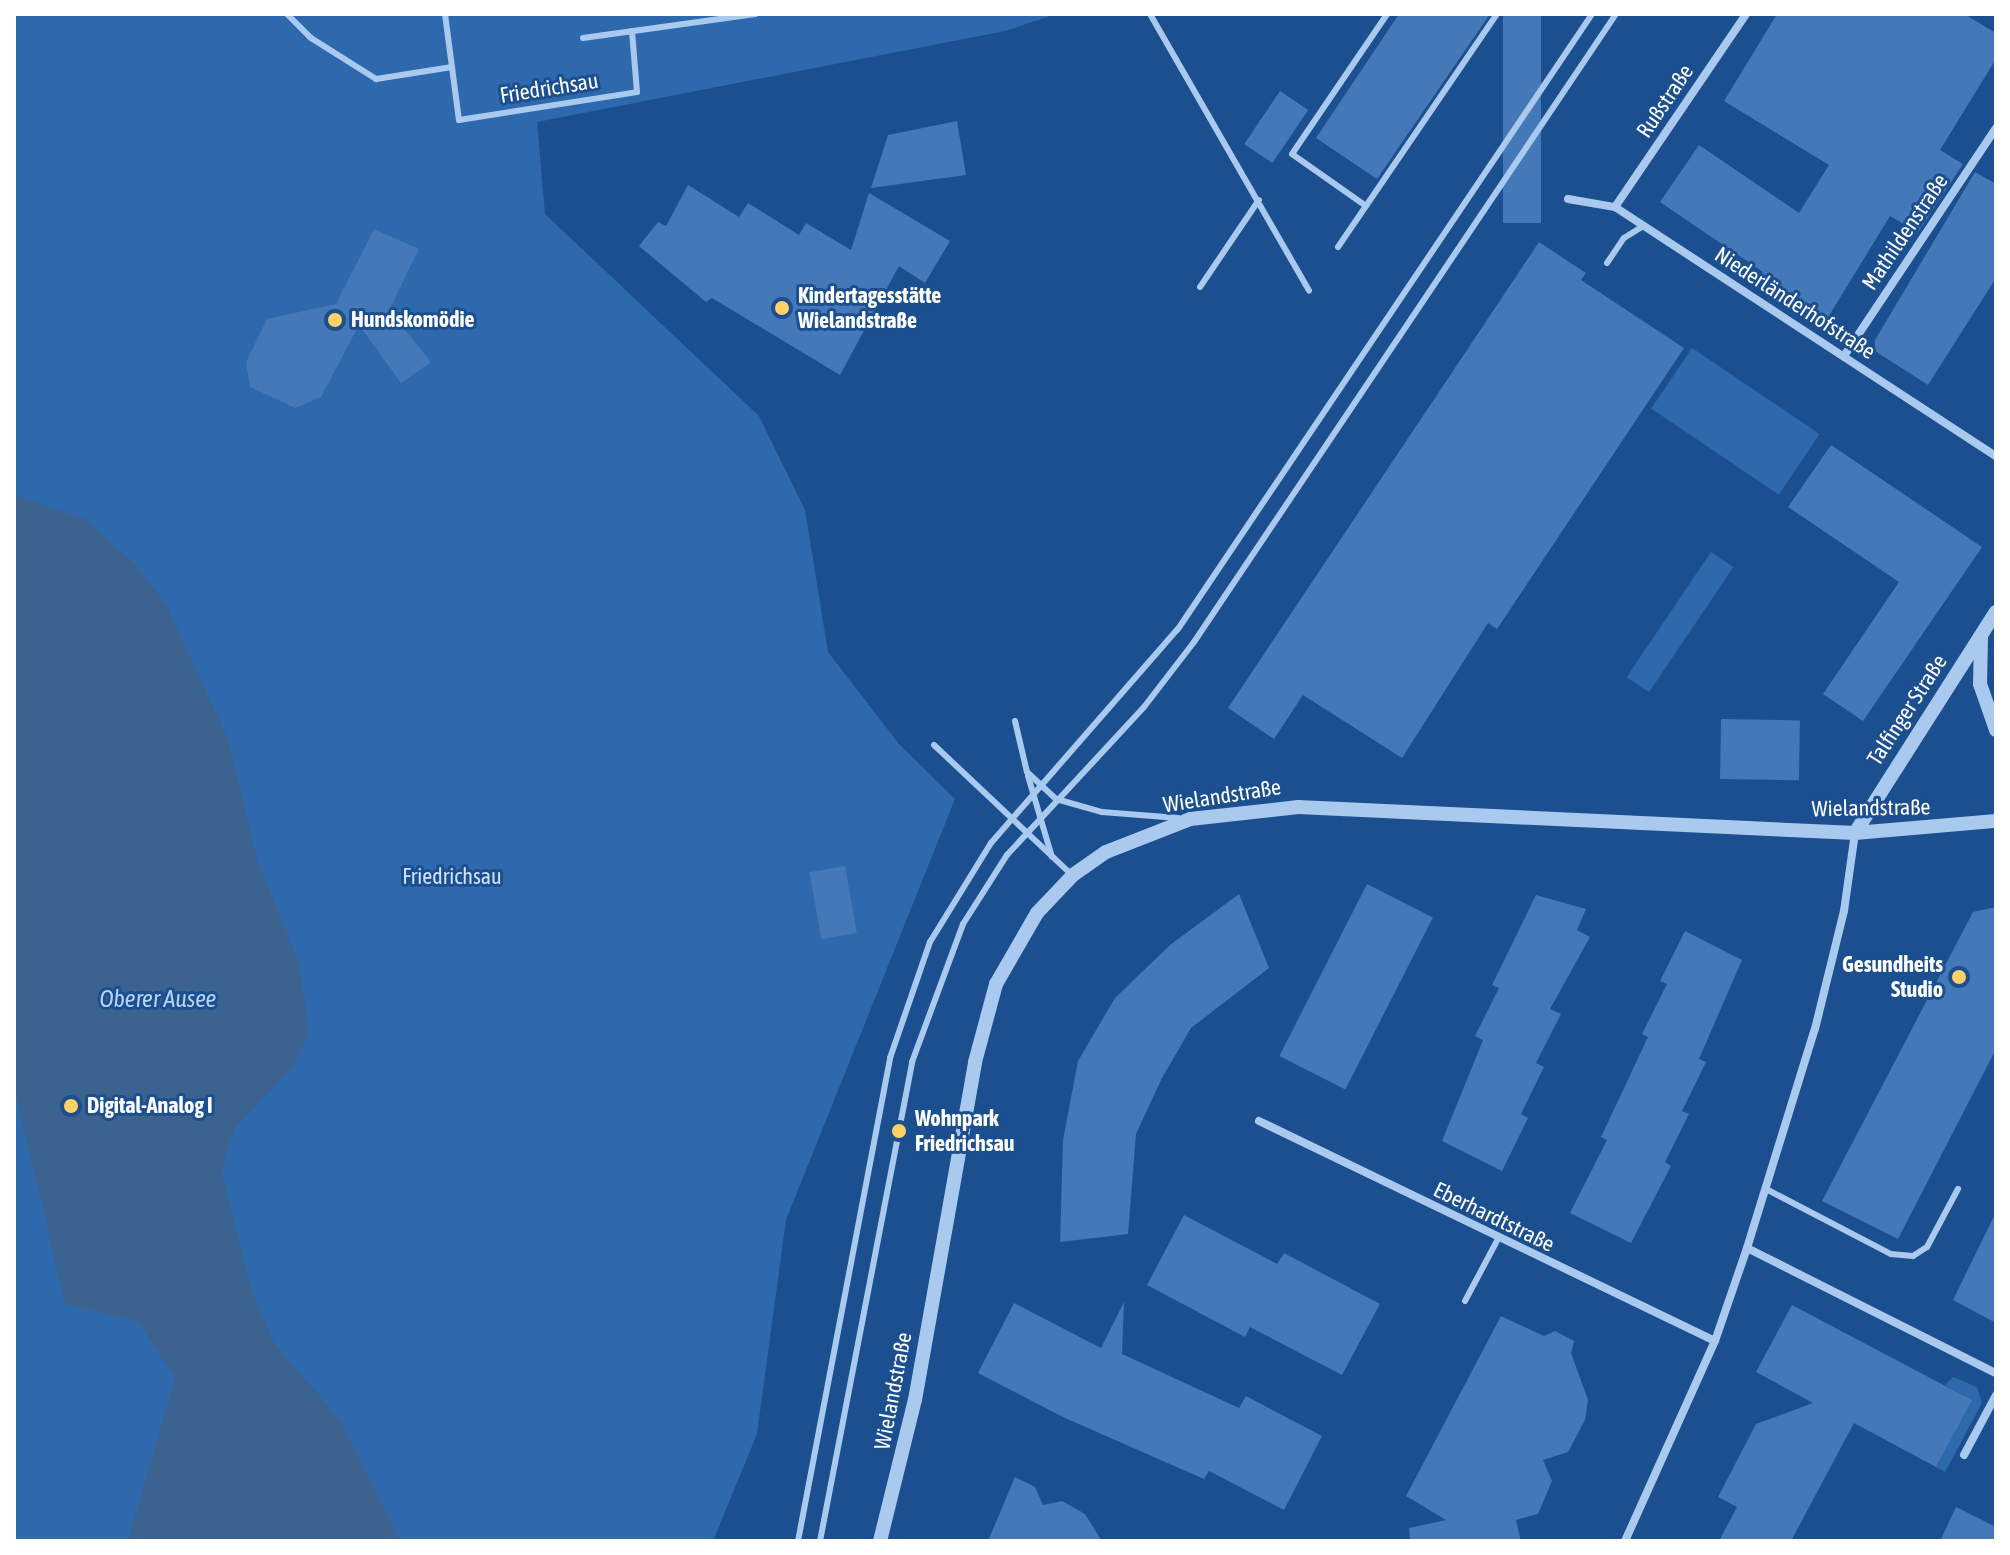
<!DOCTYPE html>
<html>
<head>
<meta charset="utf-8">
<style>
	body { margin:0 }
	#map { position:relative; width:2010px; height:1555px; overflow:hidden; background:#1b4f8f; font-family:"Asap Condensed",sans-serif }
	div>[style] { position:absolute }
	.green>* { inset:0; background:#2e69ad; transform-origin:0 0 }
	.water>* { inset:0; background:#3c6290 }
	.building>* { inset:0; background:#4478b7; transform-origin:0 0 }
	.service>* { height:6px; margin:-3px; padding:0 3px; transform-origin:3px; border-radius:3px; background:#a9c9ee }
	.minor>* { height:8px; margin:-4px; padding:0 4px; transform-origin:4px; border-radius:4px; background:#a9c9ee }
	.tertiary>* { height:14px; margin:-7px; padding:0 7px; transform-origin:7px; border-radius:7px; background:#a9c9ee }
	.dots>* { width:22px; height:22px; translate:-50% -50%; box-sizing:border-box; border:4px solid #1b4f8f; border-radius:50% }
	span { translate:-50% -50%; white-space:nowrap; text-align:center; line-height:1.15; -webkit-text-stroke:6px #1b4f8f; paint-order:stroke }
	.street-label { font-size:22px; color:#fff }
	.poi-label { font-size:22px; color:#fff; font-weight:700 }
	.left { translate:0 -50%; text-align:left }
	.right { translate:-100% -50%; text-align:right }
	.park-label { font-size:22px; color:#cfe3fa }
	.water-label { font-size:24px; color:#b5d3f5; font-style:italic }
	.frame { position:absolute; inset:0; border:16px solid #fff; pointer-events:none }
</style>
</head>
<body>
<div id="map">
	<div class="green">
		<div style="clip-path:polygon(14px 14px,1056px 14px,1005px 31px,537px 122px,545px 214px,759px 416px,805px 510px,828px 652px,899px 744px,955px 799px,786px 1220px,757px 1434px,713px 1541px,14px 1541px)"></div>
		<div style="left:1692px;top:348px;width:154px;height:73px;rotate:34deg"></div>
		<div style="left:1711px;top:552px;width:27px;height:151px;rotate:34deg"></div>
		<div style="clip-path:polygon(1953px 1377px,1977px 1387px,1982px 1403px,1945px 1472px,1936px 1467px,1971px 1400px,1945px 1385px)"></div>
	</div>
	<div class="water">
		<div style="clip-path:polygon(14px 495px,85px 519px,135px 564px,166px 604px,229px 741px,257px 860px,299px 962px,309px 1032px,292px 1069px,235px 1127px,221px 1170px,250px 1286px,274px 1343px,341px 1421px,401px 1541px,128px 1541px,175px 1378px,139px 1322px,65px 1304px,14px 1086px)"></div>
	</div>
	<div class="building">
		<div style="clip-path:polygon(1399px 14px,1490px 14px,1377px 179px,1316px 138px)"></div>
		<div style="left:1503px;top:14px;width:38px;height:209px"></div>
		<div style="clip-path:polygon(1777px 14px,1964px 14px,1996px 33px,1996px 59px,1940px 150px,1963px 164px,1918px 232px,1890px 216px,1827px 319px,1759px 278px,1763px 272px,1660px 202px,1699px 145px,1799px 213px,1829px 165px,1724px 101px)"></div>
		<div style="left:1280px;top:91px;width:34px;height:64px;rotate:34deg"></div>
		<div style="clip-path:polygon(957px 121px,966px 175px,871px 188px,888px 135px)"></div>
		<div style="clip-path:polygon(1975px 172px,1996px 184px,1996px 278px,1928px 385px,1875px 351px,1875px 340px)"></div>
		<div style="clip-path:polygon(688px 185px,739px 217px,748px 203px,799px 235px,806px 223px,851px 250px,869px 193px,950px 241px,925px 283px,899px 266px,840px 375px,712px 298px,706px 302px,639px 246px,658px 222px,666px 226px)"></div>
		<div style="clip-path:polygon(374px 229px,419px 249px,389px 310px,431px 362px,401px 383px,359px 325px,321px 397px,295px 408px,250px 387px,246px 362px,267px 319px,336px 304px)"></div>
		<div style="clip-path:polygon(1539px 242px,1586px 273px,1581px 280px,1684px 348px,1497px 629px,1488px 623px,1402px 758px,1303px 695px,1274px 739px,1228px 708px)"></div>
		<div style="clip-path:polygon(1831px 445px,1982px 547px,1863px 721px,1823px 694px,1899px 582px,1788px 507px)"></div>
		<div style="left:1721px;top:719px;width:79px;height:60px;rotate:1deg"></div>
		<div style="left:845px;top:866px;width:68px;height:36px;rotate:80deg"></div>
		<div style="left:1367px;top:884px;width:74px;height:193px;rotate:27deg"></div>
		<div style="clip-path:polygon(1239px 894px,1269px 968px,1191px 1028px,1162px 1078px,1136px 1134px,1128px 1234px,1060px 1242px,1063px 1140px,1078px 1061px,1115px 998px,1170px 945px)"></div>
		<div style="clip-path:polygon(1536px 895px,1586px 909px,1577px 930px,1590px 937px,1550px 1009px,1561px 1014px,1536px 1063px,1544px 1067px,1521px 1114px,1528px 1118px,1502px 1171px,1442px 1141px,1483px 1040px,1475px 1036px,1499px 988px,1492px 985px)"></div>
		<div style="clip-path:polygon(1996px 907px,1996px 1049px,1898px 1239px,1822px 1201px,1973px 912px)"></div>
		<div style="clip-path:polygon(1685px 931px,1742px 960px,1699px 1059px,1706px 1062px,1682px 1111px,1689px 1114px,1665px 1162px,1671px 1166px,1631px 1243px,1570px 1213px,1607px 1140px,1601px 1137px,1648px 1037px,1642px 1034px,1667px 984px,1660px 981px)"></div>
		<div style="clip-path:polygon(1996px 1212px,1996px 1323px,1953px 1300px)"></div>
		<div style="clip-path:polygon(1184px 1215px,1277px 1264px,1284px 1253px,1380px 1304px,1342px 1375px,1250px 1327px,1245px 1337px,1147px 1285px)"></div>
		<div style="clip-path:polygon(1124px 1302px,1122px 1354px,1239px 1408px,1246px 1396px,1322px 1436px,1284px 1510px,1209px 1471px,1204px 1479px,1065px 1418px,978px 1373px,1014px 1303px,1101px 1348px)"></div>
		<div style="clip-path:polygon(1792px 1305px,1972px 1400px,1936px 1467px,1854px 1423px,1791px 1541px,1719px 1541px,1737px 1507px,1718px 1497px,1756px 1424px,1813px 1403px,1756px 1372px)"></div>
		<div style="clip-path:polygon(1501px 1316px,1544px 1336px,1555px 1331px,1574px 1341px,1571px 1353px,1588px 1400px,1585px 1420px,1568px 1452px,1543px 1460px,1552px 1481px,1538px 1514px,1516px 1520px,1521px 1541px,1410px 1541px,1409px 1528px,1446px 1520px,1406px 1496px)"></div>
		<div style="clip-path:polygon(1015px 1477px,1035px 1487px,1043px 1505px,1062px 1501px,1085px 1514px,1102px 1541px,988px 1541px)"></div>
		<div style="clip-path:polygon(1956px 1507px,1996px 1527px,1996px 1541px,1940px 1541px)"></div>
	</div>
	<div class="service">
		<div style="left:287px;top:14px;width:34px;rotate:45deg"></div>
		<div style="left:311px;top:38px;width:77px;rotate:32.2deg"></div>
		<div style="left:376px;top:79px;width:77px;rotate:-9deg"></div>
		<div style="left:445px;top:14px;width:107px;rotate:82.5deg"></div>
		<div style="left:459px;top:120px;width:180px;rotate:-8.9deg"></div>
		<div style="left:637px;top:92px;width:61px;rotate:-94.7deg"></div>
		<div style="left:1150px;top:14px;width:319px;rotate:60.1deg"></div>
		<div style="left:583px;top:38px;width:174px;rotate:-7.9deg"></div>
		<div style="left:1366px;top:206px;width:90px;rotate:-144.9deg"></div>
		<div style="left:1292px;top:154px;width:169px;rotate:-55.8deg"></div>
		<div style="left:1338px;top:247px;width:282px;rotate:-55.7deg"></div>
		<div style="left:1607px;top:263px;width:30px;rotate:-56deg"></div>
		<div style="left:1624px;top:238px;width:22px;rotate:-32deg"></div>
		<div style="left:1200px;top:287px;width:105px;rotate:-55.9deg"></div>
		<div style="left:1015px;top:721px;width:52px;rotate:76.8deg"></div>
		<div style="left:1027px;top:772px;width:40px;rotate:43deg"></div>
		<div style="left:1056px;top:799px;width:48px;rotate:15.8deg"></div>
		<div style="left:1102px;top:812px;width:76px;rotate:4.5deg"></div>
		<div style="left:934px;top:745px;width:188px;rotate:43.3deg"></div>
		<div style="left:1028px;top:776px;width:84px;rotate:73.5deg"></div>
		<div style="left:1766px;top:1189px;width:141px;rotate:27.5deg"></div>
		<div style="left:1891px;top:1254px;width:22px;rotate:5deg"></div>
		<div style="left:1913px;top:1256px;width:17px;rotate:-33deg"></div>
		<div style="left:1927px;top:1247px;width:66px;rotate:-61.9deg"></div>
		<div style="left:1465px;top:1301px;width:70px;rotate:-62deg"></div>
		<div style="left:798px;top:1541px;width:492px;rotate:-79.2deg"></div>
		<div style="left:890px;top:1058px;width:123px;rotate:-71deg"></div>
		<div style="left:930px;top:942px;width:116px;rotate:-58.4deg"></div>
		<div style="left:991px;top:843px;width:284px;rotate:-48.9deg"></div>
		<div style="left:1178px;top:629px;width:741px;rotate:-56.05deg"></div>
		<div style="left:820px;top:1541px;width:488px;rotate:-79.1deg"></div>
		<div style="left:912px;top:1062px;width:147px;rotate:-69.7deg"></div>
		<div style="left:963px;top:924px;width:82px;rotate:-57.5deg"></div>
		<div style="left:1007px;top:855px;width:202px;rotate:-47.2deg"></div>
		<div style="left:1144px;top:707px;width:82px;rotate:-52.4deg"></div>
		<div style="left:1194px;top:642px;width:757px;rotate:-56.1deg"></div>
	</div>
	<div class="minor">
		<div style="left:1568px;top:199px;width:48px;rotate:9.7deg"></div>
		<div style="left:1615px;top:207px;width:455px;rotate:33.2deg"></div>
		<div style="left:1615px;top:207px;width:233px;rotate:-55.8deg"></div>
		<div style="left:1844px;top:356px;width:274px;rotate:-56.3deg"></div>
		<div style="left:1259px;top:1121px;width:506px;rotate:25.76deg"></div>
		<div style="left:1747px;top:1248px;width:279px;rotate:26.7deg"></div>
		<div style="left:1964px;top:1455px;width:68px;rotate:-61.9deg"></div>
		<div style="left:1625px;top:1541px;width:219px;rotate:-65.8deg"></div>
		<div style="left:1715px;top:1341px;width:98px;rotate:-71deg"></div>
		<div style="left:1747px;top:1248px;width:229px;rotate:-72.8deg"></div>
		<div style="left:1815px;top:1029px;width:122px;rotate:-76.2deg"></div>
		<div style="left:1844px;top:911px;width:79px;rotate:-82deg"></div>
	</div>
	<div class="tertiary">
		<div style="left:1981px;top:638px;width:46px;rotate:91.2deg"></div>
		<div style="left:1980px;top:684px;width:49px;rotate:70.8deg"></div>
		<div style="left:1855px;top:833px;width:262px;rotate:-57.5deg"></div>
		<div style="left:880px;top:1541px;width:145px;rotate:-76.1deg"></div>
		<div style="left:915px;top:1400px;width:343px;rotate:-79.9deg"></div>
		<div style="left:975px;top:1062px;width:81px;rotate:-74.9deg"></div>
		<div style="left:996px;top:984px;width:82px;rotate:-60deg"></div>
		<div style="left:1037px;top:913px;width:52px;rotate:-46.5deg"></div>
		<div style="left:1073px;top:875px;width:40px;rotate:-34.9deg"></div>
		<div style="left:1106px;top:852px;width:90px;rotate:-21.4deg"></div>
		<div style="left:1190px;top:819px;width:109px;rotate:-6.3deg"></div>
		<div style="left:1298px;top:807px;width:558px;rotate:2.67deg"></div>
		<div style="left:1855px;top:833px;width:142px;rotate:-4.9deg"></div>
	</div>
	<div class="dots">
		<div style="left:782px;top:308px;background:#ffd166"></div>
		<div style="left:335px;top:320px;background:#ffd166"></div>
		<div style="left:1959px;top:977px;background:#ffd166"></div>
		<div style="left:71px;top:1106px;background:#ffd166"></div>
		<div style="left:899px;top:1131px;background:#ffd166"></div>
	</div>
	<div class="street-label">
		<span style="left:549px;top:88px;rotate:-9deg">Friedrichsau</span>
		<span style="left:1665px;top:101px;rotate:-56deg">Rußstraße</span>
		<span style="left:1905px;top:232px;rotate:-56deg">Mathildenstraße</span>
		<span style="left:1795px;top:303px;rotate:33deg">Niederländerhofstraße</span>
		<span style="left:1907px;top:710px;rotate:-57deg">Talfinger Straße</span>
		<span style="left:1222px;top:796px;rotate:-9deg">Wielandstraße</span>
		<span style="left:1871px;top:808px;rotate:-1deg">Wielandstraße</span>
		<span style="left:1494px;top:1217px;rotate:26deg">Eberhardtstraße</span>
		<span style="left:893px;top:1391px;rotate:-79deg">Wielandstraße</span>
	</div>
	<div class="poi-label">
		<span class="left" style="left:798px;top:308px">Kindertagesstätte<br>Wielandstraße</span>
		<span class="left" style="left:351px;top:320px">Hundskomödie</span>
		<span class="right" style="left:1943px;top:977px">Gesundheits<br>Studio</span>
		<span class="left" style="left:87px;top:1106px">Digital-Analog I</span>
		<span class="left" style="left:915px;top:1131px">Wohnpark<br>Friedrichsau</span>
	</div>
	<div class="park-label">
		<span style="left:452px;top:877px">Friedrichsau</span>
	</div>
	<div class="water-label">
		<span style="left:158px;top:999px">Oberer Ausee</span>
	</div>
	<div class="frame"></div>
</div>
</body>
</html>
